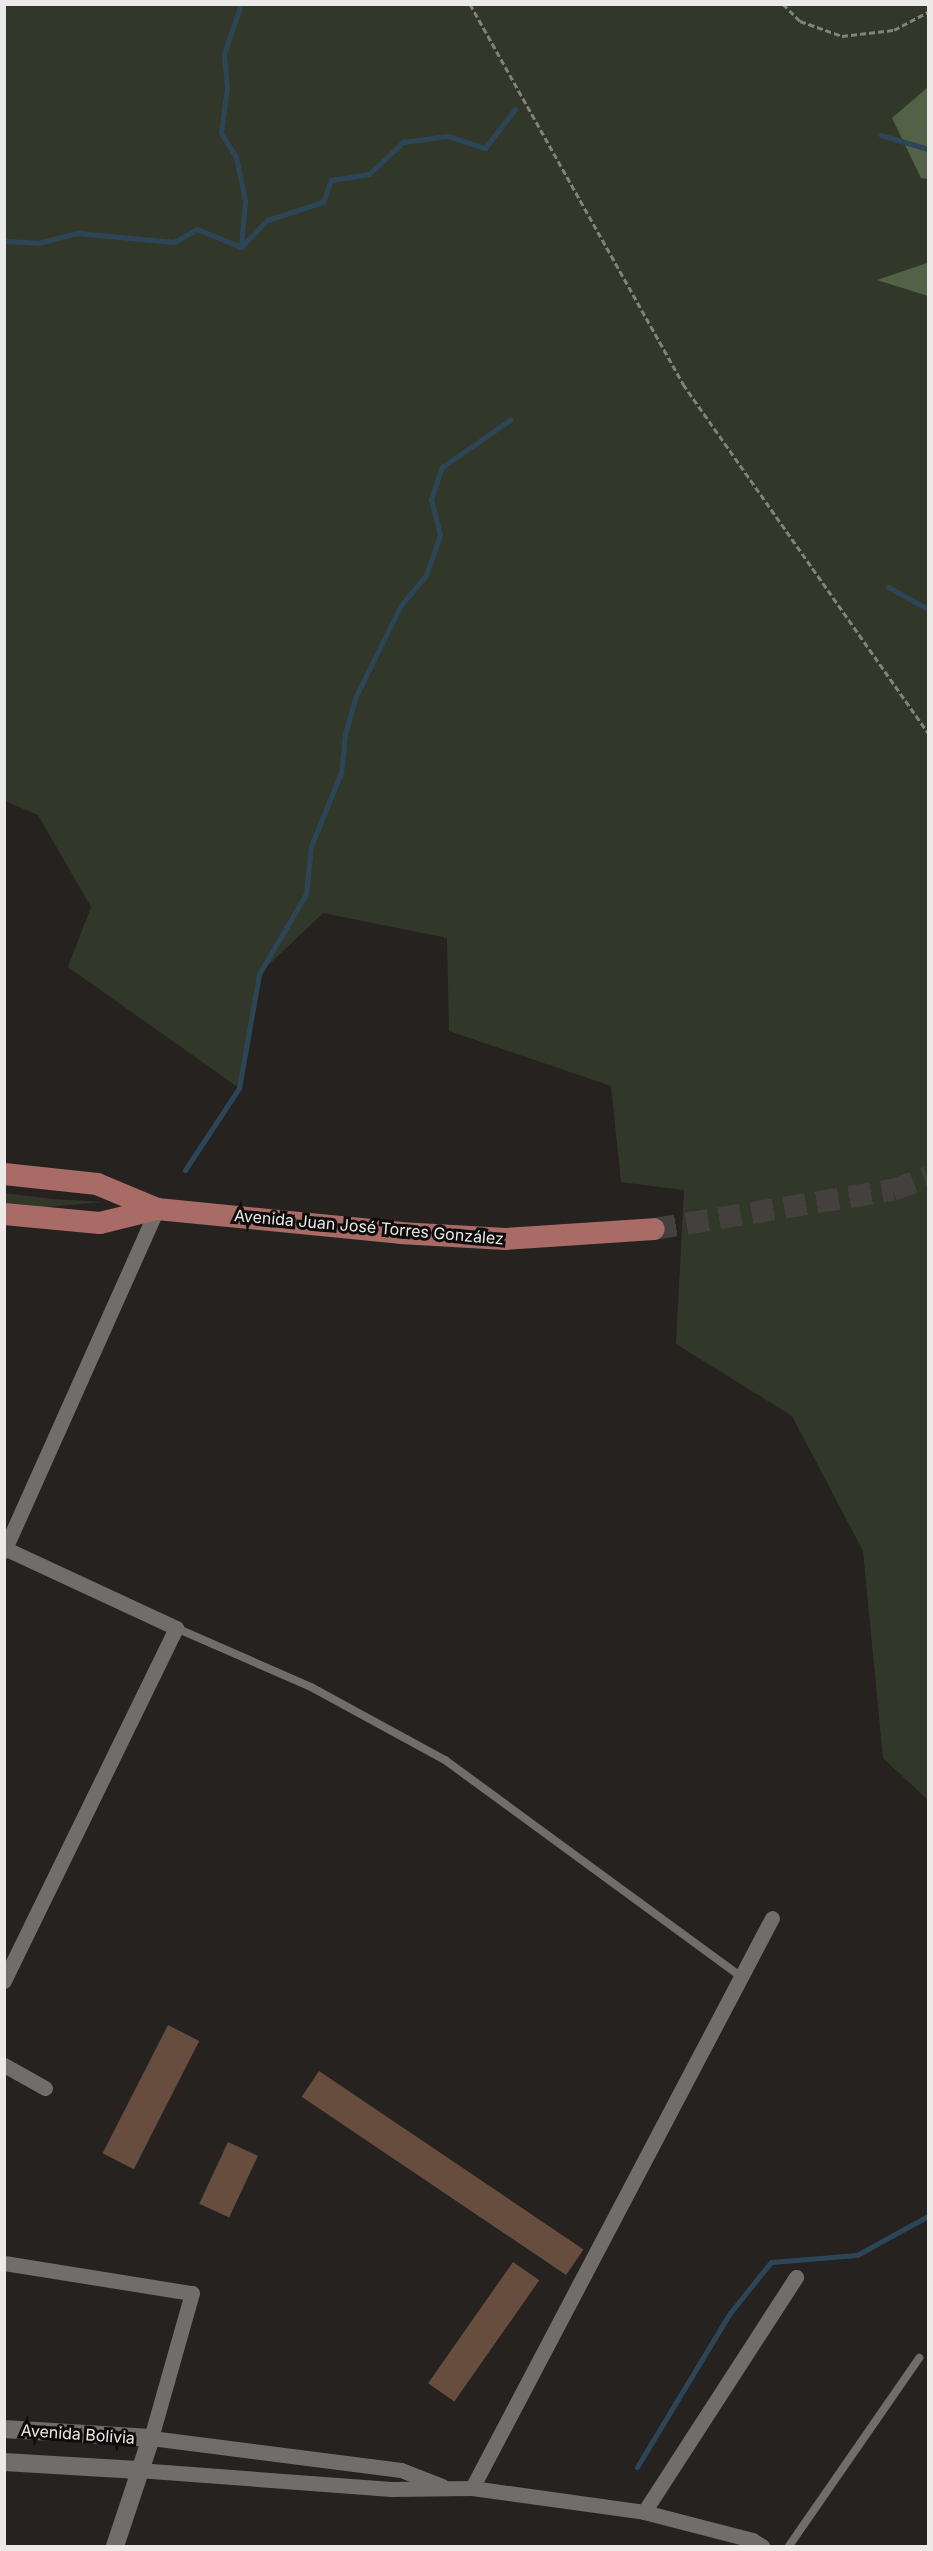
<!DOCTYPE html>
<html>
<head>
<meta charset="utf-8">
<style>
	body { margin:0 }
	#map { position:relative; width:933px; height:2551px; overflow:hidden; background:#252220; font-family:Inter,sans-serif }
	div>[style] { position:absolute }
	.green>* { inset:0; background:#31382a }
	.forest>* { inset:0; background:#536147 }
	.stream>* { height:5px; margin:-2.5px; padding:0 2.5px; transform-origin:2.5px; border-radius:2.5px; background:#2d4657 }
	.building>* { inset:0; background:#674d3d; transform-origin:0 0 }
	.primary-tunnel>* { height:22px; margin-top:-11px; transform-origin:0; background:repeating-linear-gradient(90deg,#43403e 0 22px,transparent 0 33px) }
	.path>* { height:3px; margin-top:-1.5px; transform-origin:0; background:repeating-linear-gradient(90deg,#83807e 0 6px,transparent 0 9px) }
	.service>* { height:8px; margin:-4px; padding:0 4px; transform-origin:4px; border-radius:4px; background:#706d6a }
	.minor>* { height:15px; margin:-7.5px; padding:0 7.5px; transform-origin:7.5px; border-radius:7.5px; background:#706d6a }
	.tertiary>* { height:18px; margin:-9px; padding:0 9px; transform-origin:9px; border-radius:9px; background:#706d6a }
	.primary>* { height:22px; margin:-11px; padding:0 11px; transform-origin:11px; border-radius:11px; background:#a86b66 }
	span { translate:-50% -50%; white-space:nowrap; text-align:center; line-height:1.15; -webkit-text-stroke:6px #0d0c0b; paint-order:stroke }
	.street-label { font-size:16px; color:#eceae9 }
	.frame { position:absolute; inset:0; border:6px solid #eceae9; pointer-events:none }
</style>
</head>
<body>
<div id="map">
	<div class="green">
		<div style="clip-path:polygon(4px 5px,928px 5px,928px 1800px,883px 1758px,863px 1551px,792px 1416px,676px 1344px,684px 1190px,621px 1182px,611px 1086px,449px 1031px,447px 938px,323px 913px,259px 974px,239px 1088px,68px 967px,91px 907px,38px 815px,5px 801px)"></div>
		<div style="clip-path:polygon(5px 1193px,52px 1199px,103px 1202px,35px 1208px,5px 1205px)"></div>
	</div>
	<div class="forest">
		<div style="clip-path:polygon(928px 87px,928px 179px,921px 178px,892px 118px)"></div>
		<div style="clip-path:polygon(928px 262px,928px 296px,877px 280px,927px 263px)"></div>
	</div>
	<div class="stream">
		<div style="left:241px;top:4px;width:53px;rotate:108.8deg"></div>
		<div style="left:224px;top:54px;width:34px;rotate:85deg"></div>
		<div style="left:227px;top:88px;width:45px;rotate:97.6deg"></div>
		<div style="left:221px;top:133px;width:28px;rotate:58deg"></div>
		<div style="left:236px;top:157px;width:45px;rotate:78.4deg"></div>
		<div style="left:245px;top:201px;width:45px;rotate:95.1deg"></div>
		<div style="left:881px;top:135px;width:49px;rotate:16.6deg"></div>
		<div style="left:4px;top:241px;width:34px;rotate:3deg"></div>
		<div style="left:38px;top:243px;width:40px;rotate:-14.4deg"></div>
		<div style="left:77px;top:233px;width:97px;rotate:5.3deg"></div>
		<div style="left:174px;top:242px;width:26px;rotate:-29deg"></div>
		<div style="left:197px;top:229px;width:48px;rotate:22.2deg"></div>
		<div style="left:241px;top:247px;width:37px;rotate:-46deg"></div>
		<div style="left:267px;top:220px;width:59px;rotate:-17.8deg"></div>
		<div style="left:323px;top:202px;width:23px;rotate:-70deg"></div>
		<div style="left:331px;top:180px;width:38px;rotate:-9deg"></div>
		<div style="left:369px;top:174px;width:47px;rotate:-43.3deg"></div>
		<div style="left:403px;top:142px;width:45px;rotate:-7.6deg"></div>
		<div style="left:448px;top:136px;width:39px;rotate:18deg"></div>
		<div style="left:485px;top:148px;width:49px;rotate:-52.4deg"></div>
		<div style="left:888px;top:587px;width:46px;rotate:28.8deg"></div>
		<div style="left:185px;top:1170px;width:98px;rotate:-56.6deg"></div>
		<div style="left:239px;top:1088px;width:116px;rotate:-80deg"></div>
		<div style="left:259px;top:974px;width:93px;rotate:-59.6deg"></div>
		<div style="left:306px;top:894px;width:48px;rotate:-84.1deg"></div>
		<div style="left:311px;top:846px;width:79px;rotate:-67.7deg"></div>
		<div style="left:341px;top:773px;width:39px;rotate:-84deg"></div>
		<div style="left:345px;top:734px;width:37px;rotate:-74deg"></div>
		<div style="left:355px;top:698px;width:104px;rotate:-63.7deg"></div>
		<div style="left:401px;top:605px;width:39px;rotate:-50deg"></div>
		<div style="left:426px;top:575px;width:42px;rotate:-70.7deg"></div>
		<div style="left:440px;top:535px;width:37px;rotate:-104deg"></div>
		<div style="left:431px;top:499px;width:34px;rotate:-71deg"></div>
		<div style="left:442px;top:467px;width:83px;rotate:-34.7deg"></div>
		<div style="left:637px;top:2467px;width:180px;rotate:-58.9deg"></div>
		<div style="left:730px;top:2313px;width:65px;rotate:-51.2deg"></div>
		<div style="left:771px;top:2262px;width:86px;rotate:-4.7deg"></div>
		<div style="left:857px;top:2255px;width:81px;rotate:-28.8deg"></div>
	</div>
	<div class="building">
		<div style="left:168px;top:2025px;width:35px;height:144px;rotate:27deg"></div>
		<div style="left:319px;top:2071px;width:319px;height:31px;rotate:34deg"></div>
		<div style="left:228px;top:2142px;width:33px;height:68px;rotate:25deg"></div>
		<div style="left:513px;top:2262px;width:32px;height:148px;rotate:35deg"></div>
	</div>
	<div class="primary-tunnel">
		<div style="left:654px;top:1229px;width:242px;rotate:-9.3deg"></div>
		<div style="left:893px;top:1190px;width:37px;rotate:-20deg"></div>
	</div>
	<div class="path">
		<div style="left:470px;top:4px;width:436px;rotate:60.7deg"></div>
		<div style="left:683px;top:384px;width:426px;rotate:54.9deg"></div>
		<div style="left:783px;top:4px;width:24px;rotate:45deg"></div>
		<div style="left:800px;top:21px;width:45px;rotate:19.7deg"></div>
		<div style="left:842px;top:36px;width:52px;rotate:-6.6deg"></div>
		<div style="left:894px;top:30px;width:38px;rotate:-28deg"></div>
	</div>
	<div class="service">
		<div style="left:176px;top:1628px;width:147px;rotate:23.6deg"></div>
		<div style="left:311px;top:1687px;width:153px;rotate:28.6deg"></div>
		<div style="left:445px;top:1760px;width:364px;rotate:36.2deg"></div>
		<div style="left:789px;top:2546px;width:229px;rotate:-55.3deg"></div>
	</div>
	<div class="minor">
		<div style="left:4px;top:1548px;width:190px;rotate:24.9deg"></div>
		<div style="left:176px;top:1628px;width:393px;rotate:116deg"></div>
		<div style="left:4px;top:1551px;width:375px;rotate:-65.9deg"></div>
		<div style="left:4px;top:2065px;width:47px;rotate:29.3deg"></div>
		<div style="left:4px;top:2263px;width:190px;rotate:9.1deg"></div>
		<div style="left:192px;top:2293px;width:151px;rotate:105.8deg"></div>
		<div style="left:151px;top:2438px;width:252px;rotate:7.3deg"></div>
		<div style="left:401px;top:2470px;width:44px;rotate:21.3deg"></div>
		<div style="left:138px;top:2470px;width:254px;rotate:4.3deg"></div>
		<div style="left:391px;top:2489px;width:81px;rotate:-0.7deg"></div>
		<div style="left:472px;top:2488px;width:174px;rotate:7.9deg"></div>
		<div style="left:644px;top:2512px;width:112px;rotate:14.5deg"></div>
		<div style="left:752px;top:2540px;width:12px;rotate:31deg"></div>
		<div style="left:472px;top:2488px;width:644px;rotate:-62.24deg"></div>
		<div style="left:644px;top:2512px;width:280px;rotate:-57.1deg"></div>
	</div>
	<div class="tertiary">
		<div style="left:4px;top:2429px;width:147px;rotate:3.5deg"></div>
		<div style="left:151px;top:2438px;width:114px;rotate:108.4deg"></div>
		<div style="left:4px;top:2462px;width:134px;rotate:3.4deg"></div>
	</div>
	<div class="primary">
		<div style="left:4px;top:1174px;width:94px;rotate:6.1deg"></div>
		<div style="left:97px;top:1184px;width:65px;rotate:22.6deg"></div>
		<div style="left:157px;top:1209px;width:244px;rotate:5.6deg"></div>
		<div style="left:400px;top:1233px;width:105px;rotate:3.3deg"></div>
		<div style="left:505px;top:1239px;width:149px;rotate:-3.8deg"></div>
		<div style="left:4px;top:1214px;width:96px;rotate:5.4deg"></div>
		<div style="left:100px;top:1223px;width:59px;rotate:-13.8deg"></div>
	</div>
	<div class="street-label">
		<span style="left:369px;top:1227px;rotate:5deg">Avenida Juan José Torres González</span>
		<span style="left:78px;top:2434px;rotate:4deg">Avenida Bolivia</span>
	</div>
	<div class="frame"></div>
</div>
</body>
</html>
